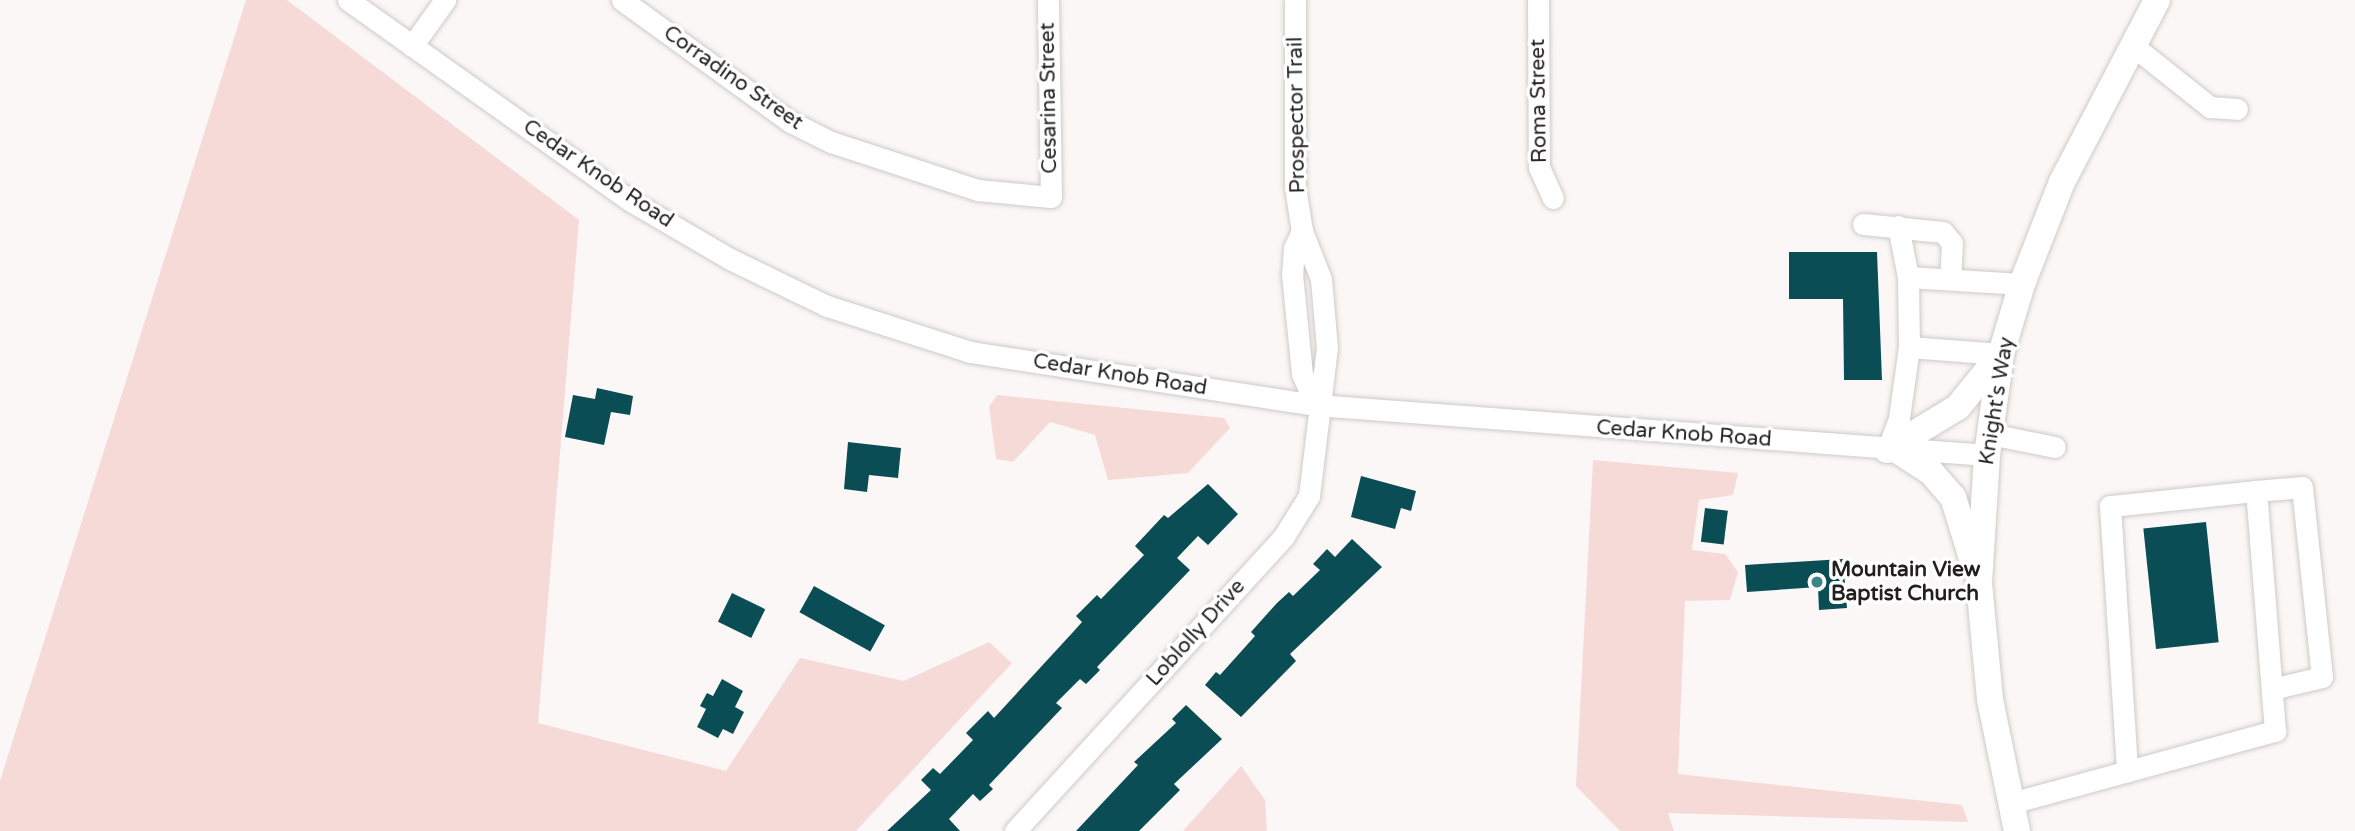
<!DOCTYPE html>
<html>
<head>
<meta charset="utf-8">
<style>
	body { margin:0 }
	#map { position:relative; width:2355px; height:831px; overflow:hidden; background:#fbf7f6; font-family:"Varela Round",sans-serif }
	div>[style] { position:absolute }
	.green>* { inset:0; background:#f6dad8 }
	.building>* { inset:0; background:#0a4d54; transform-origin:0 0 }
	.roads { filter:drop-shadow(0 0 2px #cecac9) drop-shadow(0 0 2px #cecac9) }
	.minor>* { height:21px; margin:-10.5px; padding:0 10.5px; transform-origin:10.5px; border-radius:10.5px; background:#fff }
	.major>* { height:26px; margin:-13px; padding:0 13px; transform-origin:13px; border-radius:13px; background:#fff }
	.dots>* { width:19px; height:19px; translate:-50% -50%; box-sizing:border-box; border:4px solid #fff; border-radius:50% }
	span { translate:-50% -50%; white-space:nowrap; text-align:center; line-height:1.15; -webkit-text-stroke:7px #fff; paint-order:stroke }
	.street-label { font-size:21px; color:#211f1f }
	.poi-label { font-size:21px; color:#211f1f; font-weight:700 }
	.left { translate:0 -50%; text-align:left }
</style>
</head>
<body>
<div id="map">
	<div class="green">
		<div style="clip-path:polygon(246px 0,287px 0,579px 220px,538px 723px,726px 771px,800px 658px,904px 681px,989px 642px,1012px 663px,856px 831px,0 831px,0 781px)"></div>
		<div style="clip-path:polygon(997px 395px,1224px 418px,1230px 428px,1188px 473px,1108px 480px,1095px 435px,1050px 422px,1013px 462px,996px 459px,989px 407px)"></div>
		<div style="clip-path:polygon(1593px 460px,1738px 473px,1733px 495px,1699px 500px,1692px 550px,1725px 554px,1738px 572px,1730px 600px,1685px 601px,1678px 774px,1962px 805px,1968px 822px,1668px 813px,1674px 831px,1620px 831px,1576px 786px)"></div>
		<div style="clip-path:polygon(1241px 766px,1265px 800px,1267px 831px,1183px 831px)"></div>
	</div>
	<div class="building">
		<div style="clip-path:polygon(1789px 252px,1877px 252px,1882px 380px,1844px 380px,1843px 299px,1789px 299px)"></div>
		<div style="clip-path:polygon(597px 388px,633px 396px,630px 415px,611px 412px,604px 445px,565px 437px,573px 395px,595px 399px)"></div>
		<div style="clip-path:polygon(848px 442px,901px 448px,898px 478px,869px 475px,867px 492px,844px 489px)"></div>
		<div style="clip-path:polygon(1361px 476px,1416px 491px,1411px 511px,1401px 508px,1395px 529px,1351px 517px)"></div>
		<div style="clip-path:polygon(1208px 484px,1238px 514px,1208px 545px,1198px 536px,1177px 558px,1190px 570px,1097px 667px,1100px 670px,1086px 684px,1080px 679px,1056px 703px,1062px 708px,989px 785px,993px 789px,980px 801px,973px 794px,949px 819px,960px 831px,887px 831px,931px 790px,921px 780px,933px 768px,940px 774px,973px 740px,966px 733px,988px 711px,994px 718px,1074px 631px,1082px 622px,1076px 616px,1097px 595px,1101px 599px,1144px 555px,1135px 546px,1164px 515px,1168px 518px)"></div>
		<div style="left:1705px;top:508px;width:23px;height:34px;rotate:7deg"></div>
		<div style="left:2206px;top:522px;width:121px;height:63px;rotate:84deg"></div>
		<div style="clip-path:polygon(1352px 539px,1382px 567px,1290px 654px,1296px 661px,1241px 717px,1205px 685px,1216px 672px,1220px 675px,1255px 636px,1251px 632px,1277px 603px,1289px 592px,1293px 596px,1320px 570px,1313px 564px,1327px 549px,1335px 557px)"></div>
		<div style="clip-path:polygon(1843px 559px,1847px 608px,1819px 610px,1818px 587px,1747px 592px,1745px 565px)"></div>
		<div style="left:814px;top:586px;width:81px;height:30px;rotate:29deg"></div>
		<div style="left:732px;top:593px;width:37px;height:32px;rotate:26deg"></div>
		<div style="clip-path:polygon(722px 679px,743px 691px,735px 707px,744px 712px,733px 734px,723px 729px,718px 738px,697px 727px,706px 709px,700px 706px,707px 693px,713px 696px)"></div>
		<div style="clip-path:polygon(1186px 705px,1222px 739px,1174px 784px,1180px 790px,1139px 831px,1076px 831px,1138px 765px,1134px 762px,1176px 723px,1172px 719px)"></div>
	</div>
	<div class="roads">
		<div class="minor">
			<div style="left:348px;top:0;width:345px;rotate:35.4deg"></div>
			<div style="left:629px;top:200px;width:117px;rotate:30.3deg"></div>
			<div style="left:730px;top:259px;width:108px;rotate:25.9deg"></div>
			<div style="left:827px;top:306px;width:150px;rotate:17.8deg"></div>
			<div style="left:970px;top:352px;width:350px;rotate:8.7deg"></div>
			<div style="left:1316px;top:405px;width:673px;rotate:4.26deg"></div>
			<div style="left:622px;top:0;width:206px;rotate:35.9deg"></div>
			<div style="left:789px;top:121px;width:47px;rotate:26.6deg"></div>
			<div style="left:831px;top:142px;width:155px;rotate:18.1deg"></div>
			<div style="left:978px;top:190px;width:73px;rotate:5.5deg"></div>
			<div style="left:1051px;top:197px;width:197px;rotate:-90.9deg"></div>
			<div style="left:1538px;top:0;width:167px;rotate:89.7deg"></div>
			<div style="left:1539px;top:167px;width:34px;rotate:66deg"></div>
			<div style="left:2132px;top:45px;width:100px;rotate:38.5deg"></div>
			<div style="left:2210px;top:107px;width:27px;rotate:4deg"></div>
			<div style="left:412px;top:46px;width:57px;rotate:-54.3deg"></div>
			<div style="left:1863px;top:224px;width:80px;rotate:5.7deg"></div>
			<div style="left:1943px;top:232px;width:14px;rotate:51deg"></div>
			<div style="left:1952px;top:243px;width:34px;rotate:93deg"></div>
			<div style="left:1898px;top:226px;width:52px;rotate:78.9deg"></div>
			<div style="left:1908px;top:277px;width:70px;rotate:89.2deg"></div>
			<div style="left:1909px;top:347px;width:92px;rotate:4.4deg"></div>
			<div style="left:1302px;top:231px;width:19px;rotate:115deg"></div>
			<div style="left:1294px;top:248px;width:26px;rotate:94deg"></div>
			<div style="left:1292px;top:274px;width:100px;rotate:84.3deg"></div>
			<div style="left:1302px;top:374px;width:34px;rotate:66deg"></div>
			<div style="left:1908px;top:277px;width:114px;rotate:3.5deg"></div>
			<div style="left:1990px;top:434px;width:66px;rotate:11.3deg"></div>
			<div style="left:1887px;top:450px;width:34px;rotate:-69deg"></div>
			<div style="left:1899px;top:418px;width:72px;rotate:-82deg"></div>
			<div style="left:2256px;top:491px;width:46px;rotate:-5deg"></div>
			<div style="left:2302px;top:487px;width:191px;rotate:84deg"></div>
			<div style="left:2322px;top:677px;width:51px;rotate:166.5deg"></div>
			<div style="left:2011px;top:803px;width:274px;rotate:-15.3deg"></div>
			<div style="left:2275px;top:731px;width:241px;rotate:-94.5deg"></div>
			<div style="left:2256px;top:491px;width:147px;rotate:174.1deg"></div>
			<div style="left:2110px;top:506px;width:266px;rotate:86.3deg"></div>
			<div style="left:1015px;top:831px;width:399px;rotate:-47.6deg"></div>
			<div style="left:1284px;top:536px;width:47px;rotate:-58deg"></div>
			<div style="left:1309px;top:496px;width:149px;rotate:-83.1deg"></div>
			<div style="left:1327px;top:348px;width:69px;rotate:-95deg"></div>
			<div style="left:1321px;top:279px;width:52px;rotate:-111.6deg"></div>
			<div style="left:1302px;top:231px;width:45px;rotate:-99deg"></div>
			<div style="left:1295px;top:187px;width:187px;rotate:-90deg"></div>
		</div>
		<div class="major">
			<div style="left:1887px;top:450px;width:83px;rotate:-31.2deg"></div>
			<div style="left:1958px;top:407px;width:67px;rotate:-51.1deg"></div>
			<div style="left:1897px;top:450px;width:40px;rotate:32.9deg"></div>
			<div style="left:1931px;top:472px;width:33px;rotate:49deg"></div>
			<div style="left:1953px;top:497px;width:71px;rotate:72.8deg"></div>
			<div style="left:2017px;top:831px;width:135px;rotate:-101.6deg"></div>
			<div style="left:1990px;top:699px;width:117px;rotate:-95.4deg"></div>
			<div style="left:1979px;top:583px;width:128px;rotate:-86.4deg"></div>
			<div style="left:1987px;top:455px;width:102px;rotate:-82.1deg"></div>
			<div style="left:2001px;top:354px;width:73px;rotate:-73.3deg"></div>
			<div style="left:2022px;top:284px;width:110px;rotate:-68.6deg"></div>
			<div style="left:2062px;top:182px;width:205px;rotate:-62.4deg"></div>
		</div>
	</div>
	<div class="dots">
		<div style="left:1817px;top:582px;background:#3c838c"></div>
	</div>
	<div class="street-label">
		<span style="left:733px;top:78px;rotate:35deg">Corradino Street</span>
		<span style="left:1049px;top:98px;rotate:-91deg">Cesarina Street</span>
		<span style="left:1539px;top:101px;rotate:-91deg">Roma Street</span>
		<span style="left:1297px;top:115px;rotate:-91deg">Prospector Trail</span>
		<span style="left:598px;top:174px;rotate:34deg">Cedar Knob Road</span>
		<span style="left:1120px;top:375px;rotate:9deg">Cedar Knob Road</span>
		<span style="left:1997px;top:401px;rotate:-81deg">Knight's Way</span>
		<span style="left:1684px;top:434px;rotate:4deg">Cedar Knob Road</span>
		<span style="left:1196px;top:633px;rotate:-48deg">Loblolly Drive</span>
	</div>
	<div class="poi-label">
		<span class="left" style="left:1831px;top:582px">Mountain View<br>Baptist Church</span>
	</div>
</div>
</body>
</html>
